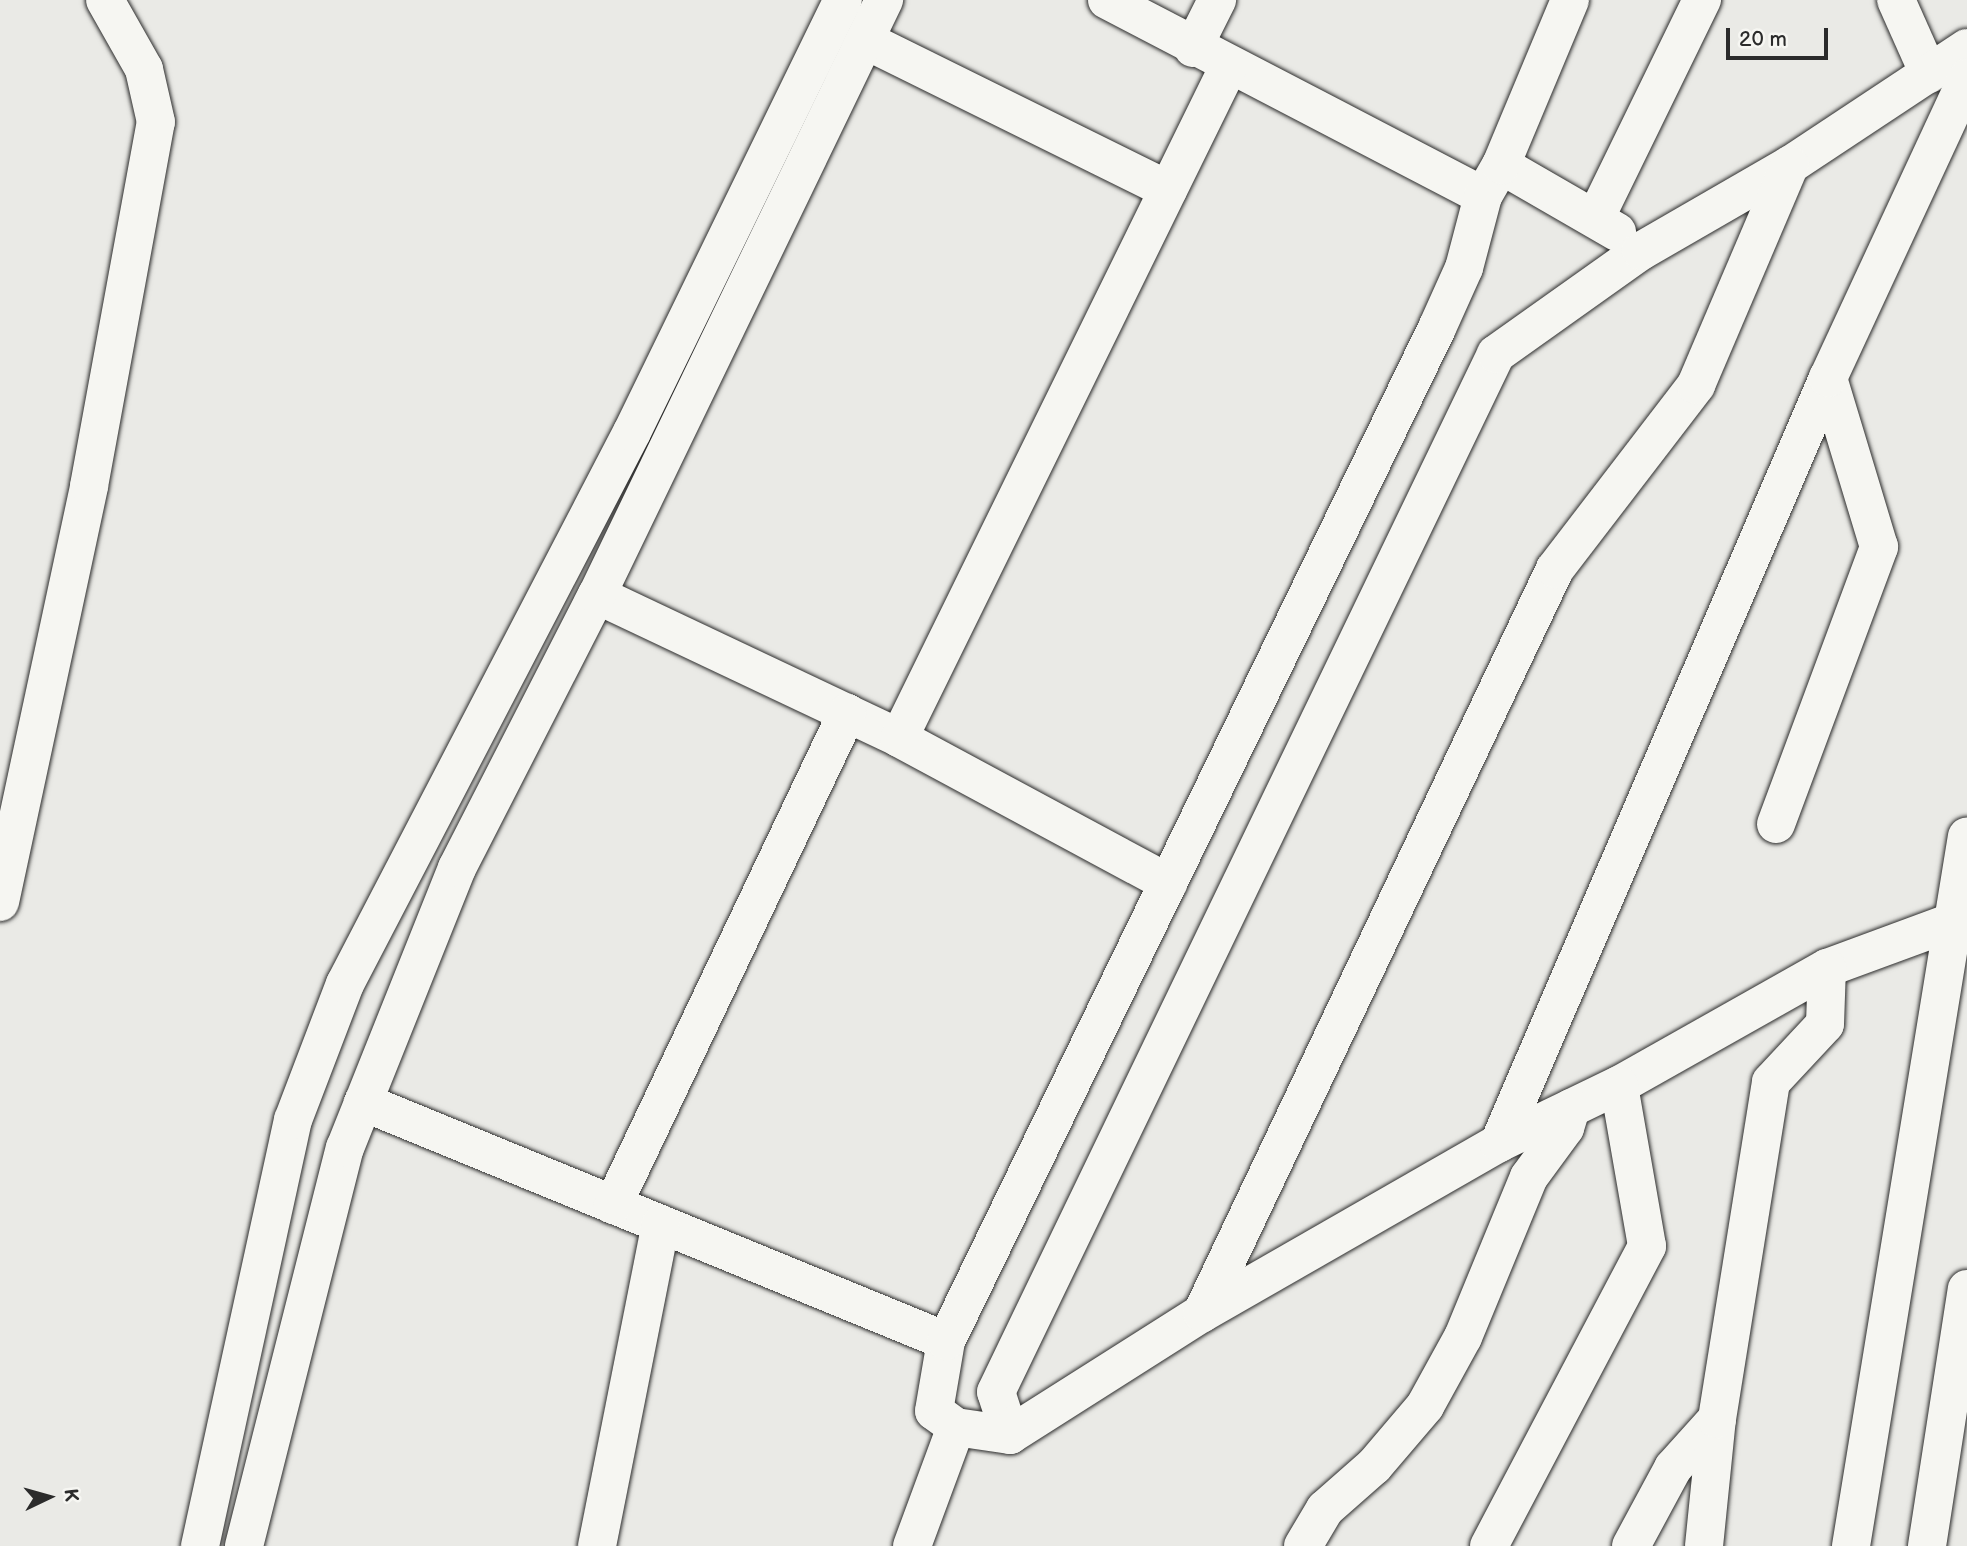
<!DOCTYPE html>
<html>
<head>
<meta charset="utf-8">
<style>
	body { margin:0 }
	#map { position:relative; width:1967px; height:1546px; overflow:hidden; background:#eaeae6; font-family:"Balsamiq Sans",sans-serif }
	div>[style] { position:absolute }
	.roads { filter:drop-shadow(0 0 2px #2b2b2b) drop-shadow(0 0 2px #2b2b2b) }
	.street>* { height:38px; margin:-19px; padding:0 19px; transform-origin:19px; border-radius:19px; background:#f6f6f2 }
	.secondary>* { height:38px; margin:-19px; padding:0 19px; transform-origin:19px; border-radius:19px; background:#f6f6f2 }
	span { translate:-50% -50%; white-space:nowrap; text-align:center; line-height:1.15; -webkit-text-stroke:5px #f6f6f2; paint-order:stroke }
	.north { position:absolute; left:14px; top:1462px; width:70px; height:70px; -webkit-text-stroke:5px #f6f6f2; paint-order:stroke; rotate:85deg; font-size:19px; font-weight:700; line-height:28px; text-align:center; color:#2b2b2b }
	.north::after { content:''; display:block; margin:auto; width:24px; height:32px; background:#2b2b2b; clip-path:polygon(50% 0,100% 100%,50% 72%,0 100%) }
	.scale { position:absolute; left:1726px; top:28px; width:102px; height:32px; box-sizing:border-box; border:4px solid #2b2b2b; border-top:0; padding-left:9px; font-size:21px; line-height:24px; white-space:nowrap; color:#2b2b2b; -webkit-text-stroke:5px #f6f6f2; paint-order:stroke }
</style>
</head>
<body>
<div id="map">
	<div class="roads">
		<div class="street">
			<div style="left:1107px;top:0;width:424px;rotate:27.5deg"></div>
			<div style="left:1896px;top:0;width:81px;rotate:66deg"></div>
			<div style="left:865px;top:40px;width:338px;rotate:26.3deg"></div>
			<div style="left:1193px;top:48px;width:54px;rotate:-63.4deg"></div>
			<div style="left:1501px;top:165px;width:134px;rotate:30deg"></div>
			<div style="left:1596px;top:217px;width:242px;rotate:-64deg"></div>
			<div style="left:597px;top:595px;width:334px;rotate:25.3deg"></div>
			<div style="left:899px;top:738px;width:306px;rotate:28.3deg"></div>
			<div style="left:899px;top:738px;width:749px;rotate:-63.85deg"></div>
			<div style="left:1776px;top:824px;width:296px;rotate:-69.6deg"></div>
			<div style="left:1879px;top:547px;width:177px;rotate:-106.8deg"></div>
			<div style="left:0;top:902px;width:425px;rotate:-77.9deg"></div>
			<div style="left:89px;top:486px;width:370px;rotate:-79.6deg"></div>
			<div style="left:156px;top:122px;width:54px;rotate:-102.8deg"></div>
			<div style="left:144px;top:69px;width:79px;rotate:-119.5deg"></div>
			<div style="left:1952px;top:922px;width:133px;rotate:159.8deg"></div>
			<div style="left:1827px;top:968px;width:239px;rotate:150.6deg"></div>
			<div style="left:1619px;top:1085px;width:133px;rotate:154.2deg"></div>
			<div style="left:1499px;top:1143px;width:342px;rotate:150.2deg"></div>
			<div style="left:1202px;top:1313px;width:227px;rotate:147.6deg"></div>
			<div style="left:1010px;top:1435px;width:45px;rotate:-108deg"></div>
			<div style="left:996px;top:1392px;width:1152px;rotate:-64.28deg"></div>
			<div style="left:1496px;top:354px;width:178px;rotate:-35.4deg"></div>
			<div style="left:1641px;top:251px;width:172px;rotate:-30deg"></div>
			<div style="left:1790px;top:165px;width:212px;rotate:-33.5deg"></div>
			<div style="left:363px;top:1102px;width:630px;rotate:22.29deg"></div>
			<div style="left:1499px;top:1143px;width:833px;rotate:-66.73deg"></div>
			<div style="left:1828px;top:378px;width:331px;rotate:-65.1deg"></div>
			<div style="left:613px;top:1205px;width:545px;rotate:-64.56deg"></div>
			<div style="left:1202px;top:1313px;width:823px;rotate:-64.62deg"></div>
			<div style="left:1555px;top:569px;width:232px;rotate:-52.5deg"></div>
			<div style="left:1696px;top:385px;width:239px;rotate:-66.9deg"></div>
			<div style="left:1010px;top:1435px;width:55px;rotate:-171.6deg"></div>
			<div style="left:956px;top:1427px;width:27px;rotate:-144deg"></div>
			<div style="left:934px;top:1411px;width:71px;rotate:-80.3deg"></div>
			<div style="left:946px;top:1341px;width:1126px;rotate:-64.14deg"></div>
			<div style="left:1437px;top:328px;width:66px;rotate:-65.8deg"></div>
			<div style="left:1464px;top:268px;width:74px;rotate:-75.2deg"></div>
			<div style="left:1483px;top:196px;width:36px;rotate:-60deg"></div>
			<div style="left:1501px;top:165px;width:179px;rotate:-67.3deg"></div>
			<div style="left:200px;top:1546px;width:436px;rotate:-77.7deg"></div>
			<div style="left:293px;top:1120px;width:146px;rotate:-69.1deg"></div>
			<div style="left:345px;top:984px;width:622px;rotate:-62.53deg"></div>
			<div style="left:632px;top:432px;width:481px;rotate:-64deg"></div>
			<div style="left:244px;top:1546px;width:411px;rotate:-75.8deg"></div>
			<div style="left:345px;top:1148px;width:302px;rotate:-68.2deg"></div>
			<div style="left:457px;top:868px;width:307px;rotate:-62.9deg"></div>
			<div style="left:597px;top:595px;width:661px;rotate:-64.25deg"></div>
			<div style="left:597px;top:1546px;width:328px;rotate:-78.8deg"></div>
			<div style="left:912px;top:1546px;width:127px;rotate:-69.7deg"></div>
			<div style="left:1303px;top:1546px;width:43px;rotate:-59.3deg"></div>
			<div style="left:1325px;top:1509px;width:65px;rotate:-41.3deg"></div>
			<div style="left:1374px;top:1466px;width:79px;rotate:-49.6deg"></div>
			<div style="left:1425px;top:1406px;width:79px;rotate:-61.2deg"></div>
			<div style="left:1463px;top:1337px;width:173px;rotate:-67.6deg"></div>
			<div style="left:1529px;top:1177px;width:61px;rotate:-53.7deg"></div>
			<div style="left:1565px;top:1128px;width:21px;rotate:-73deg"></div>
			<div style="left:1489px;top:1546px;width:339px;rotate:-62.2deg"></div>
			<div style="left:1647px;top:1246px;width:163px;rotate:-99.9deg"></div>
			<div style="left:1631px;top:1546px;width:89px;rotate:-61.7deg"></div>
			<div style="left:1673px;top:1468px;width:66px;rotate:-48.1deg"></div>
			<div style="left:1704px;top:1546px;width:128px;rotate:-84.2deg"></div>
			<div style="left:1717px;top:1419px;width:341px;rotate:-80.9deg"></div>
			<div style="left:1771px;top:1082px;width:79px;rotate:-47deg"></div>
			<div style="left:1825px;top:1024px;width:56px;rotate:-88deg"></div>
		</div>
		<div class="secondary">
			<div style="left:1851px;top:1546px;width:719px;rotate:-80.72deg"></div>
			<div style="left:1927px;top:1546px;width:260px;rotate:-81.2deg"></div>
		</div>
	</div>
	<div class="north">K</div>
	<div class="scale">20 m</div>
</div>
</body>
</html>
